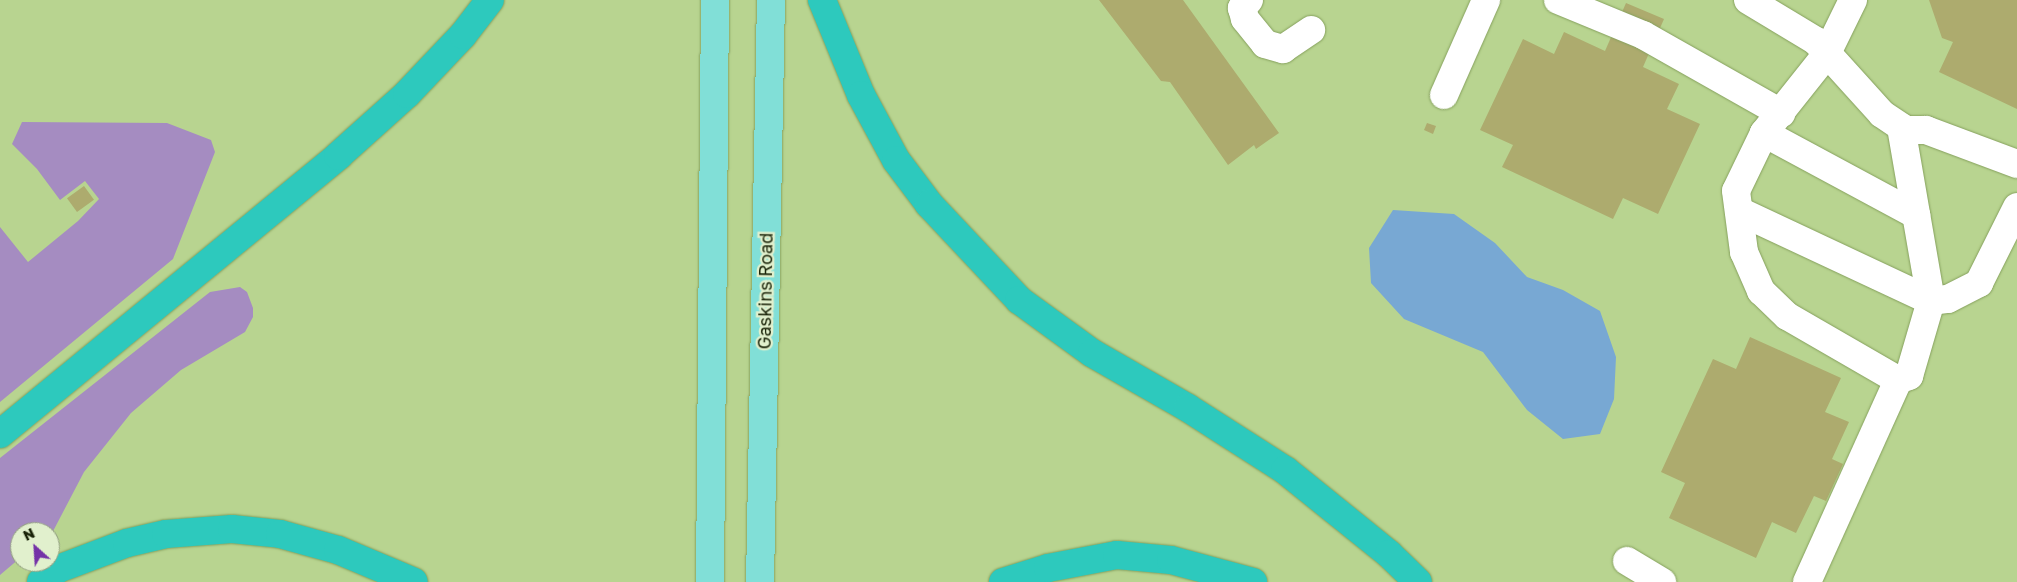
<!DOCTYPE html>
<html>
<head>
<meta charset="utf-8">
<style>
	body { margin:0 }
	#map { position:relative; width:2017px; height:582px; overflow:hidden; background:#b8d490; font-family:"Golos Text",sans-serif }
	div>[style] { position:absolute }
	.forest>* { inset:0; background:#a58cc1 }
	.water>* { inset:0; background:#78a8d3 }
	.building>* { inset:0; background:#adab6e; transform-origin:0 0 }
	.roads { filter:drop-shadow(0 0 1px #86a15e) drop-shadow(0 0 1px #86a15e) }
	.minor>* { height:28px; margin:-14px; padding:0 14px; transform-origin:14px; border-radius:14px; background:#fff }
	.major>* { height:28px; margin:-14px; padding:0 14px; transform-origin:14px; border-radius:14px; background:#81dfd7 }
	.highway>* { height:28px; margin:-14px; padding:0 14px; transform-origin:14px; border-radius:14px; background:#2dc9bd }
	span { translate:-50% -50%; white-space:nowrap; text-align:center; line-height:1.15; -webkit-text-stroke:4.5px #e1f0cd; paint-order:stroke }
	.street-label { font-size:18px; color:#1a2409 }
	.north { position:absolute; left:10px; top:522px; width:50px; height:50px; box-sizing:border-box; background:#e1f0cd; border:1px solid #919e7f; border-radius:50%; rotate:334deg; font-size:14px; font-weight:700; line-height:20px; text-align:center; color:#1a2409 }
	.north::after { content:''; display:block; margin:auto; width:18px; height:22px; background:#7432a7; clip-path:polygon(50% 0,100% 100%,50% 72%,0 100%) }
</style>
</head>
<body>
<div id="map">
	<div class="forest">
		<div style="clip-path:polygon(22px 122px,167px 123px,211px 140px,215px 152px,173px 259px,0 402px,0 227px,28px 262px,78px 221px,99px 199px,85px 181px,60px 200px,37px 169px,12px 144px)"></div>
		<div style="clip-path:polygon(240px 287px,247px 292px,253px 308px,253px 317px,245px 332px,181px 370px,131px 413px,84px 472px,50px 537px,50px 532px,20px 532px,20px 558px,0 575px,0 458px,210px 292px)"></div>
	</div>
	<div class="water">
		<div style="clip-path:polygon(1393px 210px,1454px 214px,1495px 243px,1527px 277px,1563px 290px,1600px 311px,1616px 357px,1614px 399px,1600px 434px,1563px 439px,1527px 410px,1483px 352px,1404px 319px,1371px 283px,1369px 248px)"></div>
	</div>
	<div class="building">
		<div style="clip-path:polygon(1099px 0,1183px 0,1279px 133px,1256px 149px,1254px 145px,1228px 165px,1170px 82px,1161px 81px)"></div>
		<div style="clip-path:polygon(1929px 0,2017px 0,2017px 109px,1939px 72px,1953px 42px,1942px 38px)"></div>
		<div style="clip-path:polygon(1626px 3px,1664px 19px,1643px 67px,1679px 84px,1667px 109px,1700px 124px,1658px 214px,1623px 198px,1613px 219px,1502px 167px,1513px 145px,1480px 130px,1523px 39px,1554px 54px,1564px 32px,1605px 51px)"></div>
		<div style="clip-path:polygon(1427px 123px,1436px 126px,1433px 134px,1424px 130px)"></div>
		<div style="left:84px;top:186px;width:17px;height:21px;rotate:54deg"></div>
		<div style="clip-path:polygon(1750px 337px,1841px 378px,1825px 412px,1849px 422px,1832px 459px,1843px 464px,1826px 501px,1814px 496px,1796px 533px,1772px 522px,1756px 558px,1669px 518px,1685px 483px,1661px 472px,1713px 359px,1736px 369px)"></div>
	</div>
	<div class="roads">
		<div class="minor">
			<div style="left:1249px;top:0;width:11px;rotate:131deg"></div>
			<div style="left:1242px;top:8px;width:11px;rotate:75deg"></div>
			<div style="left:1245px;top:19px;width:32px;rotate:51deg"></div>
			<div style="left:1265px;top:44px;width:19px;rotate:16deg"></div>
			<div style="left:1283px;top:49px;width:34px;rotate:-34deg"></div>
			<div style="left:1558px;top:0;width:92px;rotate:22.4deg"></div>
			<div style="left:1643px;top:35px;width:159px;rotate:29.5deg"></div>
			<div style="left:1748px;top:0;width:79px;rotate:31.1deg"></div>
			<div style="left:1816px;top:41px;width:98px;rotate:47.9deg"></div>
			<div style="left:1882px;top:114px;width:29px;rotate:34deg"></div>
			<div style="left:1906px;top:130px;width:20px"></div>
			<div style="left:1926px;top:130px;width:97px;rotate:20.5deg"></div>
			<div style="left:1853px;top:0;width:61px;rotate:116.1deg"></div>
			<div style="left:1826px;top:55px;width:100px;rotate:128.5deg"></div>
			<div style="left:1764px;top:133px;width:64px;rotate:115.8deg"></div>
			<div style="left:1736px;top:191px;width:62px;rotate:82.5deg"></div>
			<div style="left:1744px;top:252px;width:43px;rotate:66.4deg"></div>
			<div style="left:1761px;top:291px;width:36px;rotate:44deg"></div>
			<div style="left:1787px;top:316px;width:128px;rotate:30deg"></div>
			<div style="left:1898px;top:380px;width:12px;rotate:-20deg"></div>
			<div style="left:1909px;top:376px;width:78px;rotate:-73.7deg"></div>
			<div style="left:1931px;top:301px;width:17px;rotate:-7deg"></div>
			<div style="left:1948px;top:299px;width:35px;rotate:-27deg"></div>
			<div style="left:1979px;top:283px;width:85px;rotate:-63.4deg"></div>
			<div style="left:1444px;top:95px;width:104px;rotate:-66.1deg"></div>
			<div style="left:1901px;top:127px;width:177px;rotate:80.2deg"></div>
			<div style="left:1764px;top:133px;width:173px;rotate:28.3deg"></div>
			<div style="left:1739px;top:211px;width:212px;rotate:25.1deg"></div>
			<div style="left:1627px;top:561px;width:41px;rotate:31deg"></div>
			<div style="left:1807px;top:582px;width:222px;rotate:-65.7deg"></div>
		</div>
		<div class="major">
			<div style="left:710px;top:582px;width:582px;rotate:-89.51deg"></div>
			<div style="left:760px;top:582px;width:582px;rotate:-88.92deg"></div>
		</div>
		<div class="highway">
			<div style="left:822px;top:0;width:103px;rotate:67.7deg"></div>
			<div style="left:861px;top:95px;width:74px;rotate:61.7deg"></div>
			<div style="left:896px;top:160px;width:55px;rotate:53.1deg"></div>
			<div style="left:929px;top:204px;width:132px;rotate:46.8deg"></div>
			<div style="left:1019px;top:300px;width:90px;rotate:36deg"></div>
			<div style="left:1092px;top:353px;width:111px;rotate:29.8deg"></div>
			<div style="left:1188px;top:408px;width:115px;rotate:32.6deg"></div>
			<div style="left:1285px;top:470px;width:134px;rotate:38.9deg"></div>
			<div style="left:1389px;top:554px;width:40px;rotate:44deg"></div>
			<div style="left:0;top:434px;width:438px;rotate:-39.4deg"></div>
			<div style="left:338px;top:156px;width:93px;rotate:-41.9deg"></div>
			<div style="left:407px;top:94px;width:81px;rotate:-46.5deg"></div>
			<div style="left:463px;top:35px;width:44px;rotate:-52.4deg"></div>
			<div style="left:41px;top:582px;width:21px;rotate:-37deg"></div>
			<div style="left:58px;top:569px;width:74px;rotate:-20.6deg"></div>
			<div style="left:127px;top:543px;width:40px;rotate:-13deg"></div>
			<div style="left:166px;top:534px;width:66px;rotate:-4.3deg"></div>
			<div style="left:232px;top:529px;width:48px;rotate:5.9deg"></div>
			<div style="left:280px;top:534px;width:60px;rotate:15.4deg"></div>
			<div style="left:338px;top:550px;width:82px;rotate:22.8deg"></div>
			<div style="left:1003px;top:582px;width:47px;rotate:-17.3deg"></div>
			<div style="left:1048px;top:568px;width:70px;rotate:-10.7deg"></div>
			<div style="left:1117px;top:555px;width:54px;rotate:5.3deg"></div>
			<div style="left:1171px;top:560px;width:85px;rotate:15deg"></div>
		</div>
	</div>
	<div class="street-label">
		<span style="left:765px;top:291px;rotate:-89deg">Gaskins Road</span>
	</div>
	<div class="north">N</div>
</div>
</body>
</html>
